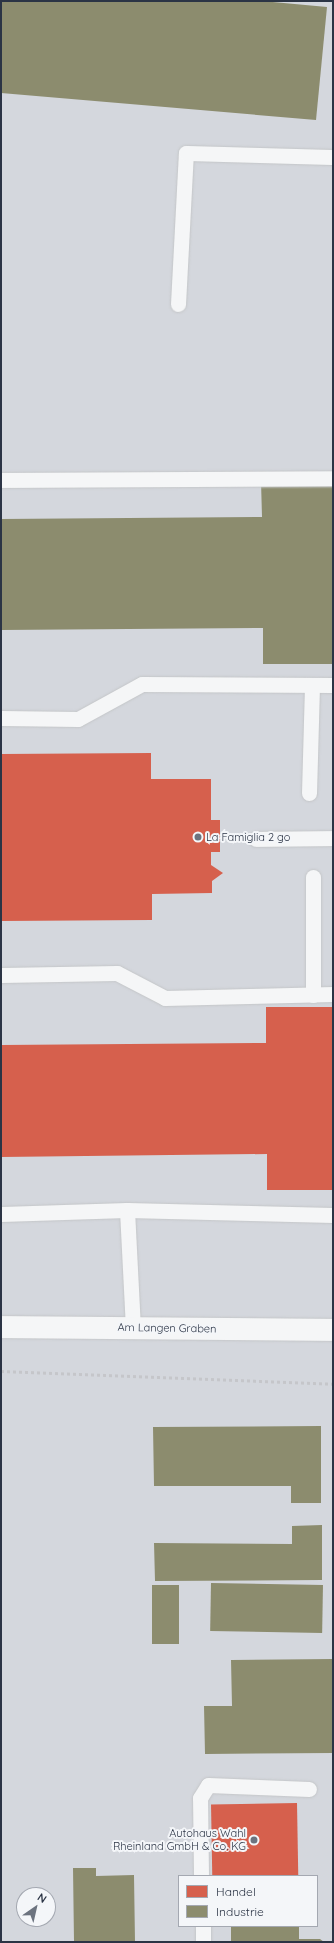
<!DOCTYPE html>
<html>
<head>
<meta charset="utf-8">
<style>
	body { margin:0 }
	#map { position:relative; width:334px; height:1943px; overflow:hidden; background:#e6e8ea; font-family:Quicksand,sans-serif }
	div>[style] { position:absolute }
	.built>* { inset:0; background:#d4d7dd }
	.shops>* { inset:0; background:#d6604d; transform-origin:0 0 }
	.industry>* { inset:0; background:#8c8c6e; transform-origin:0 0 }
	.path>* { height:2.5px; margin-top:-1.25px; transform-origin:0; background:repeating-linear-gradient(90deg,#c5c6ca 0 3px,transparent 0 6px) }
	.roads { filter:drop-shadow(0 0 1px #c4c6c8) drop-shadow(0 0 1px #c4c6c8) }
	.service>* { height:15px; margin:-7.5px; padding:0 7.5px; transform-origin:7.5px; border-radius:7.5px; background:#f5f6f7 }
	.minor>* { height:22px; margin:-11px; padding:0 11px; transform-origin:11px; border-radius:11px; background:#f5f6f7 }
	.dots>* { width:11px; height:11px; translate:-50% -50%; box-sizing:border-box; border:2px solid #f4f6f9; border-radius:50% }
	span { translate:-50% -50%; white-space:nowrap; text-align:center; line-height:1.15; -webkit-text-stroke:4px #f4f6f9; paint-order:stroke }
	.poi-label { font-size:11px; color:#2b3445 }
	.left { translate:0 -50%; text-align:left }
	.right { translate:-100% -50%; text-align:right }
	.street-label { font-size:11px; color:#2b3445 }
	.frame { position:absolute; inset:0; border:2px solid #2b3445; pointer-events:none }
	.legend { position:absolute; left:178px; top:1875px; width:140px; height:52px; box-sizing:border-box; background:#f4f6f9; border:1px solid #a4a8b1; margin:0; padding:5px 7px; list-style:none; font-size:12px; color:#2b3445 }
	.legend li { display:flex; align-items:center; gap:8px; height:20px }
	.legend b { width:20px; border:1px solid #a4a8b1 }
	.north { position:absolute; left:16px; top:1887px; width:40px; height:40px; box-sizing:border-box; background:#f4f6f9; border:1px solid #a4a8b1; border-radius:50%; rotate:34deg; font-size:11px; font-weight:700; line-height:16px; text-align:center; color:#2b3445 }
	.north::after { content:''; display:block; margin:auto; width:14px; height:18px; background:#6c737f; clip-path:polygon(50% 0,100% 100%,50% 72%,0 100%) }
</style>
</head>
<body>
<div id="map">
	<div class="built">
		<div style="clip-path:polygon(evenodd,1px 1px,333px 1px,333px 1942px,1px 1942px,1px 1px,179px 1876px,317px 1876px,317px 1926px,179px 1926px,179px 1876px,1px 1px,24px 1895px,48px 1895px,48px 1919px,24px 1919px,24px 1895px)"></div>
	</div>
	<div class="shops">
		<div style="clip-path:polygon(151px 753px,151px 779px,211px 779px,211px 820px,220px 820px,220px 852px,211px 852px,211px 865px,223px 873px,212px 881px,212px 893px,152px 894px,152px 920px,1px 921px,1px 754px)"></div>
		<div style="clip-path:polygon(266px 1007px,333px 1007px,333px 1190px,267px 1190px,267px 1154px,1px 1157px,1px 1045px,266px 1043px)"></div>
		<div style="left:297px;top:1803px;width:73px;height:86px;rotate:89deg"></div>
	</div>
	<div class="industry">
		<div style="clip-path:polygon(1px 1px,262px 1px,327px 7px,316px 120px,1px 93px)"></div>
		<div style="clip-path:polygon(333px 480px,333px 664px,263px 664px,263px 628px,1px 630px,1px 519px,262px 517px,261px 481px)"></div>
		<div style="clip-path:polygon(321px 1426px,321px 1503px,291px 1503px,291px 1486px,154px 1486px,153px 1427px)"></div>
		<div style="clip-path:polygon(322px 1525px,322px 1580px,155px 1581px,154px 1543px,292px 1544px,292px 1526px)"></div>
		<div style="left:211px;top:1583px;width:112px;height:48px;rotate:1deg"></div>
		<div style="left:152px;top:1585px;width:27px;height:59px"></div>
		<div style="clip-path:polygon(333px 1659px,333px 1753px,205px 1754px,204px 1706px,232px 1706px,231px 1660px)"></div>
		<div style="clip-path:polygon(73px 1868px,96px 1868px,96px 1876px,134px 1875px,135px 1942px,74px 1942px)"></div>
		<div style="clip-path:polygon(231px 1927px,299px 1927px,299px 1939px,320px 1939px,324px 1942px,231px 1942px)"></div>
	</div>
	<div class="path">
		<div style="left:1px;top:1371px;width:332px;rotate:2.2deg"></div>
	</div>
	<div class="roads">
		<div class="service">
			<div style="left:178px;top:304px;width:151px;rotate:-87deg"></div>
			<div style="left:186px;top:153px;width:147px;rotate:1.6deg"></div>
			<div style="left:1px;top:480px;width:332px;rotate:-0.3deg"></div>
			<div style="left:1px;top:718px;width:77px;rotate:0.7deg"></div>
			<div style="left:78px;top:719px;width:73px;rotate:-28.7deg"></div>
			<div style="left:142px;top:684px;width:191px;rotate:0.3deg"></div>
			<div style="left:309px;top:793px;width:108px;rotate:-88.4deg"></div>
			<div style="left:256px;top:839px;width:77px;rotate:-0.7deg"></div>
			<div style="left:313px;top:877px;width:118px;rotate:90deg"></div>
			<div style="left:1px;top:975px;width:116px;rotate:-1deg"></div>
			<div style="left:117px;top:973px;width:54px;rotate:27.5deg"></div>
			<div style="left:165px;top:998px;width:168px;rotate:-1.4deg"></div>
			<div style="left:127px;top:1210px;width:118px;rotate:87.1deg"></div>
			<div style="left:1px;top:1214px;width:126px;rotate:-1.8deg"></div>
			<div style="left:127px;top:1210px;width:206px;rotate:1.4deg"></div>
			<div style="left:201px;top:1876px;width:78px;rotate:-90.7deg"></div>
			<div style="left:200px;top:1798px;width:15px;rotate:-58deg"></div>
			<div style="left:208px;top:1785px;width:101px;rotate:2.3deg"></div>
			<div style="left:203px;top:1926px;width:16px;rotate:90deg"></div>
		</div>
		<div class="minor">
			<div style="left:1px;top:1327px;width:332px;rotate:0.5deg"></div>
		</div>
	</div>
	<div class="dots">
		<div style="left:198px;top:837px;background:#6c737f"></div>
		<div style="left:254px;top:1840px;background:#6c737f"></div>
	</div>
	<div class="poi-label">
		<span class="left" style="left:206px;top:837px">La Famiglia 2 go</span>
		<span class="right" style="left:246px;top:1840px">Autohaus Wahl<br>Rheinland GmbH &amp; Co. KG</span>
	</div>
	<div class="street-label">
		<span style="left:167px;top:1328px;rotate:1deg">Am Langen Graben</span>
	</div>
	<div class="frame"></div>
	<ul class="legend">
	<li><b style="height:11px;background:#d6604d"></b>Handel</li>
	<li><b style="height:11px;background:#8c8c6e"></b>Industrie</li>
	</ul>
	<div class="north">N</div>
</div>
</body>
</html>
